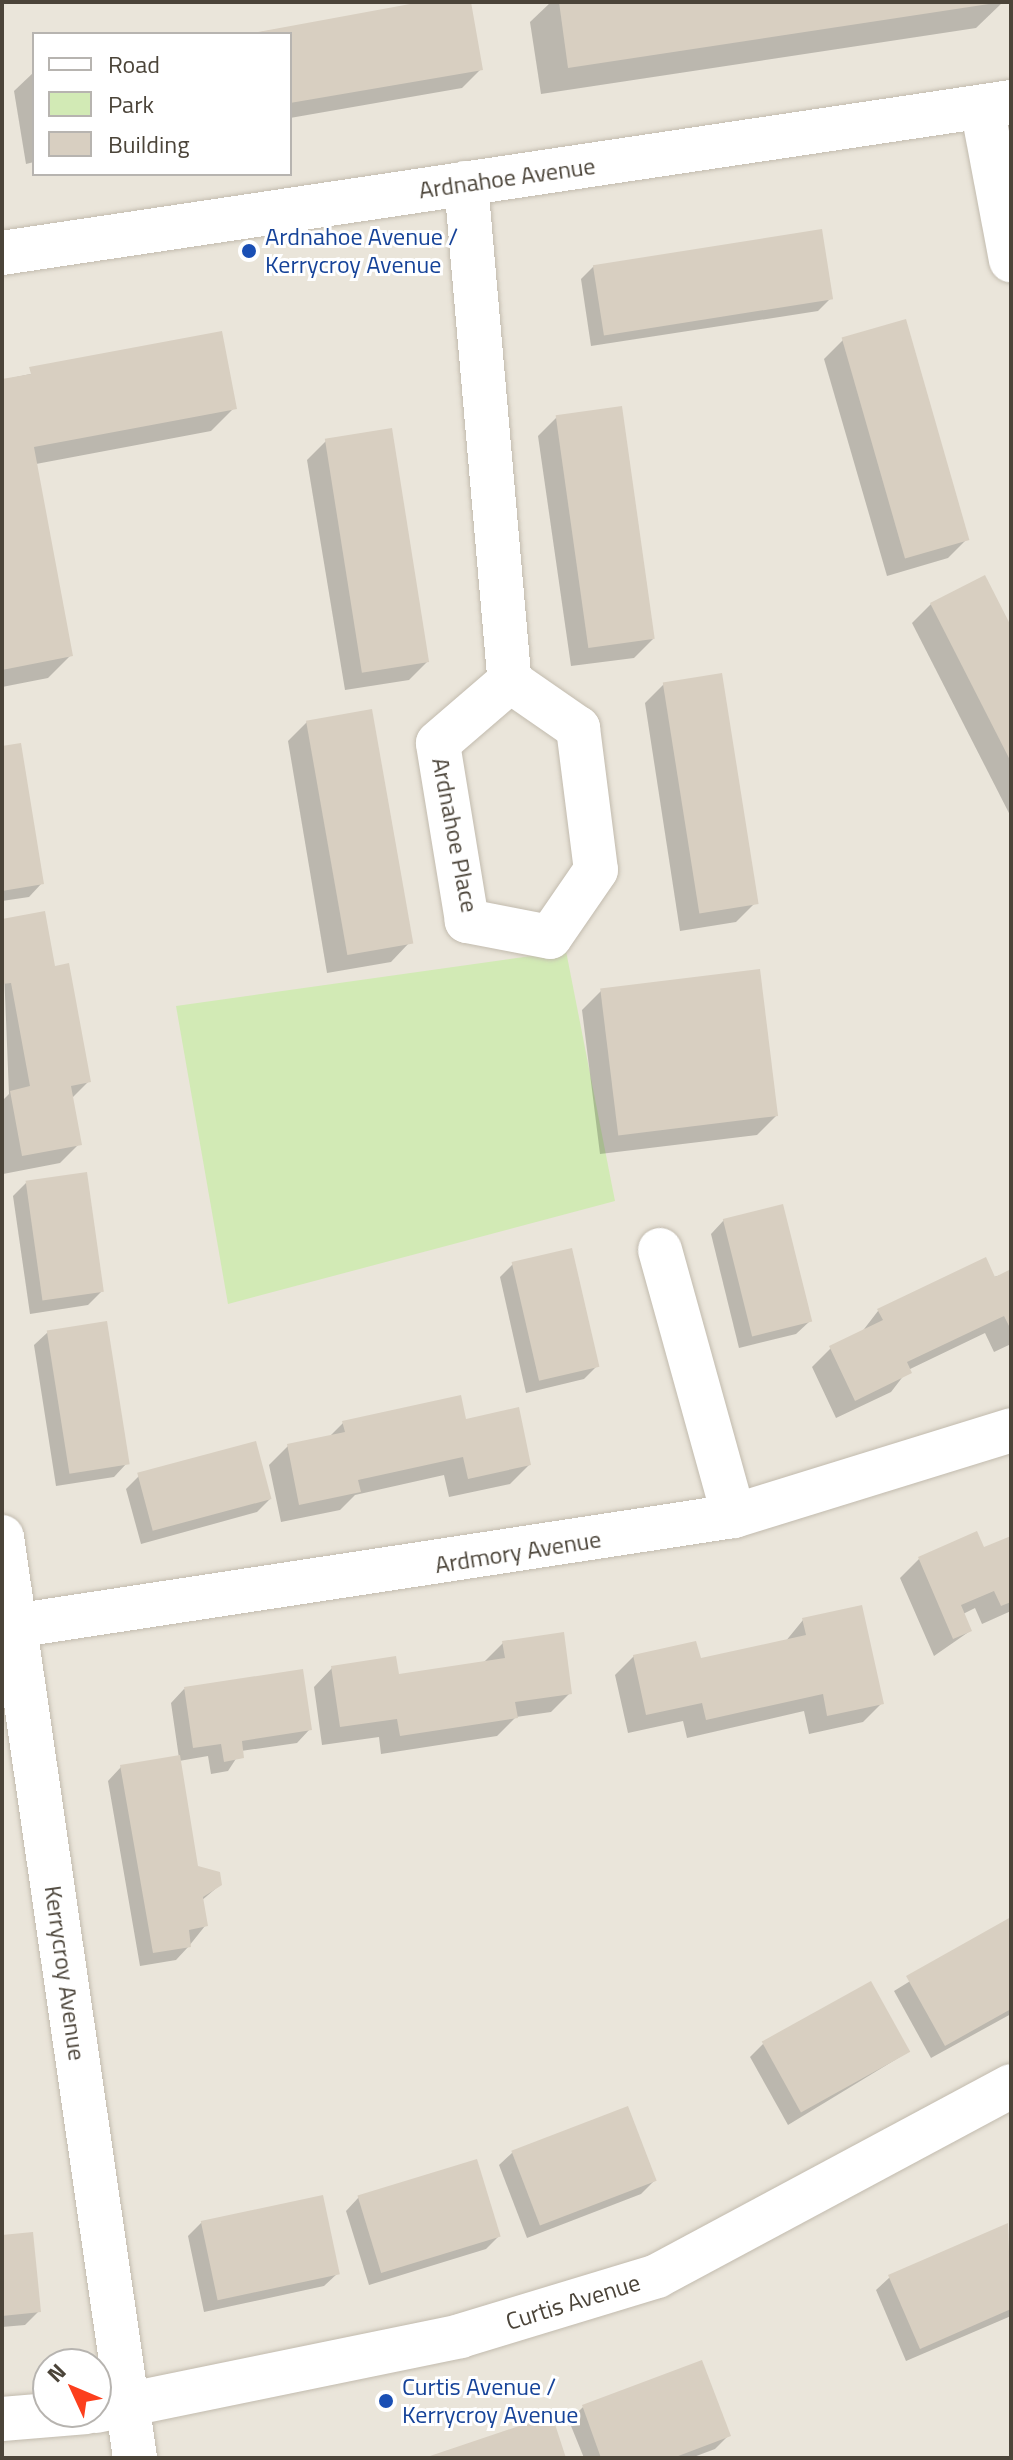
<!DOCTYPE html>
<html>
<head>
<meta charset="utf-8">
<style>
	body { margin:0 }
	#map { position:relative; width:1013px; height:2460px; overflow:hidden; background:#f6f3ec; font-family:"Titillium Web",sans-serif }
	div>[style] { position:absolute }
	.residential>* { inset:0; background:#eae5da }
	.green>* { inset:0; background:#d2eab5 }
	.shadow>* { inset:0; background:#0003 }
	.building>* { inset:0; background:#d8cfc1; transform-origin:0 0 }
	.roads { filter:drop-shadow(0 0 2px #c2bbae) drop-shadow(0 0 2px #c2bbae) }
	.minor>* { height:44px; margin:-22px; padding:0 22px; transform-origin:22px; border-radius:22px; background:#fff }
	.dots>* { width:22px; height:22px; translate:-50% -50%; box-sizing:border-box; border:4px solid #fff; border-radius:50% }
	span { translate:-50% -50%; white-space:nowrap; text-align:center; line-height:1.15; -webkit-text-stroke:6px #fff; paint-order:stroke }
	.street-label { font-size:24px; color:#4b4439 }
	.transit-label { font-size:24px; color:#164399 }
	.left { translate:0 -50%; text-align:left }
	.frame { position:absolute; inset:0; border:4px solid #4b4439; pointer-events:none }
	.legend { position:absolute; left:32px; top:32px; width:260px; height:144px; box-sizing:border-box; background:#fff; border:2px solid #b7b4b0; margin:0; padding:10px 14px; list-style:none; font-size:24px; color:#4b4439 }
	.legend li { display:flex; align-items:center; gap:16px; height:40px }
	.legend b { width:40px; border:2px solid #b7b4b0 }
	.north { position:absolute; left:32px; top:2348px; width:80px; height:80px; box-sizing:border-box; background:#fff; border:2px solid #b7b4b0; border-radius:50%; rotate:314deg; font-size:22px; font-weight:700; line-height:32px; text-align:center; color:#4b4439 }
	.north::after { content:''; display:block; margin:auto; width:28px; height:36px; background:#fc3f1d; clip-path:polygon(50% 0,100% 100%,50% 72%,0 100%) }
</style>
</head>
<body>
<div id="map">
	<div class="residential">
		<div style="clip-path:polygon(evenodd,2px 2px,1011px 2px,1011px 2458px,2px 2458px,2px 2px,34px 34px,290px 34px,290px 174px,34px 174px,34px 34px,2px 2px,48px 2364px,96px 2364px,96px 2412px,48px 2412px,48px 2364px)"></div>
	</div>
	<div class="green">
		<div style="clip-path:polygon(566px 951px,615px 1201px,228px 1304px,176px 1006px)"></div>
	</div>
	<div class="shadow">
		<div style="clip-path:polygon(432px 2px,469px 2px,481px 69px,462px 88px,290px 118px,290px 34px,249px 34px)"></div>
		<div style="clip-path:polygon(551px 2px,1003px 2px,976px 28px,541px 94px,530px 22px)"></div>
		<div style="clip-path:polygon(34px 72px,34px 162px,26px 164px,14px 91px)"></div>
		<div style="clip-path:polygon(594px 266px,831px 298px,818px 311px,591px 346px,581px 279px)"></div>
		<div style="clip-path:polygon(221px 334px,234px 408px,211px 431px,36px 464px,71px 655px,48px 678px,2px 687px,2px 380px)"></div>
		<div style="clip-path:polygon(843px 340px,967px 539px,948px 558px,887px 576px,824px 359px)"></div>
		<div style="clip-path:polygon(557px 417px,653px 639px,634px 658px,571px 666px,538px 436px)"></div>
		<div style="clip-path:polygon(326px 441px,428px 661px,409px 680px,345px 690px,307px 460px)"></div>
		<div style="clip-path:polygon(931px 604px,1011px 630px,1011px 817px,912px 623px)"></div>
		<div style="clip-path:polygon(664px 684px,755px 903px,736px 922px,680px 931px,645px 703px)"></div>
		<div style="clip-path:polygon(307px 722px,409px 943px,391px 962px,327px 973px,288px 741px)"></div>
		<div style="clip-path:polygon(2px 748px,42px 883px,29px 897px,2px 901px)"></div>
		<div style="clip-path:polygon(2px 921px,54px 968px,88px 1082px,71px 1099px,79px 1144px,60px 1163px,3px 1174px,2px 1101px,9px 1094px)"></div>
		<div style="clip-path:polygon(601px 991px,776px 1116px,757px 1135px,600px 1154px,582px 1010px)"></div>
		<div style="clip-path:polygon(27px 1182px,101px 1292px,88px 1305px,30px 1314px,13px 1196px)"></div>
		<div style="clip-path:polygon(724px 1220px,810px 1321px,796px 1334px,739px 1348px,711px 1234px)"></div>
		<div style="clip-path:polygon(513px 1264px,597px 1366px,584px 1379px,526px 1393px,500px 1277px)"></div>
		<div style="clip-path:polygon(1011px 1272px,1011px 1344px,994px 1352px,985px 1333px,908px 1370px,891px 1392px,836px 1418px,812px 1367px,831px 1348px,861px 1333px,878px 1311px)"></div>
		<div style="clip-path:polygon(48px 1332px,127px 1463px,114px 1477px,56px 1486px,34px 1345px)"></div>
		<div style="clip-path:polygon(464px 1421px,529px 1465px,510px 1484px,449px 1497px,444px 1475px,355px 1495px,340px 1510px,281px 1522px,269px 1465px,288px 1446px,329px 1437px,343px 1423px)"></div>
		<div style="clip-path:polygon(139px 1476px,270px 1499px,257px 1512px,141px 1544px,126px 1489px)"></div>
		<div style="clip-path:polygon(1011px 1538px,1011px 1611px,982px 1624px,975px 1608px,963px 1614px,970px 1631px,934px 1656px,900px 1578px,919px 1559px,983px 1550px)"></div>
		<div style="clip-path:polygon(803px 1620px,882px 1703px,863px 1722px,809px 1734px,804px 1711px,687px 1738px,683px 1721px,628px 1733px,615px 1675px,634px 1656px,699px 1661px,785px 1642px)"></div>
		<div style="clip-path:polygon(503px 1643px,570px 1693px,551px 1712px,516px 1717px,497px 1736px,381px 1754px,379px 1737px,322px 1745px,314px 1687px,332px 1668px,397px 1676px,484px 1662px)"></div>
		<div style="clip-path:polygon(184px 1689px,310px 1729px,297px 1743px,241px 1751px,228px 1771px,211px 1774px,208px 1756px,179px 1761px,196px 1868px,220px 1885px,201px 1901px,205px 1926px,189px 1946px,176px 1960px,140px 1966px,108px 1781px,121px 1767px,179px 1758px,171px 1703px)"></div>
		<div style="clip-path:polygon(1011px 1919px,1011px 2014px,931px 2058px,894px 1991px)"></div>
		<div style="clip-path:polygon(763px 2044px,908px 2052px,788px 2125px,750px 2057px)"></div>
		<div style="clip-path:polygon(513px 2152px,654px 2181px,641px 2194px,527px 2238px,499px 2165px)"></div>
		<div style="clip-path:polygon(359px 2197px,499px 2236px,486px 2249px,369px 2285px,346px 2211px)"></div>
		<div style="clip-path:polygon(202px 2222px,338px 2273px,324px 2286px,204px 2312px,188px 2236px)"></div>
		<div style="clip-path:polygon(1007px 2226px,1011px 2316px,906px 2361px,876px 2290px,890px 2277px)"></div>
		<div style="clip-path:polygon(2px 2237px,39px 2311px,25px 2325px,2px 2327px)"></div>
		<div style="clip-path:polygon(701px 2363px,728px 2436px,715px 2449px,691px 2458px,584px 2458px,569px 2421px,583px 2407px)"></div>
	</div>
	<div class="building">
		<div style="clip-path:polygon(421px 2px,471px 2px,483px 70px,290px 103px,290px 34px,247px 34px)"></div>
		<div style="clip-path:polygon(559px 2px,989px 2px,989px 4px,568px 68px)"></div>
		<div style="left:822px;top:229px;width:71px;height:232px;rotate:81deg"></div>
		<div style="left:906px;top:319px;width:230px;height:67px;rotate:74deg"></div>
		<div style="clip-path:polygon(222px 331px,237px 409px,34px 447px,73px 656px,2px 670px,2px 379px,31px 374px,29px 367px)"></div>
		<div style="left:622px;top:406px;width:235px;height:67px;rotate:82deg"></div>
		<div style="left:392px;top:428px;width:237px;height:68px;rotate:81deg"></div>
		<div style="clip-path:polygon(985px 575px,1011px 626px,1011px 762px,930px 603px)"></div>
		<div style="left:722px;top:673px;width:234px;height:60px;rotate:81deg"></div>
		<div style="left:372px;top:709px;width:238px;height:67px;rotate:80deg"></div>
		<div style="clip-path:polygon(21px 743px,44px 884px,2px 891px,2px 746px)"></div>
		<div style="clip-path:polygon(45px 911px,55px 966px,69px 963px,91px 1082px,71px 1086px,82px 1145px,22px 1156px,10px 1091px,30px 1086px,11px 983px,2px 984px,2px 919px)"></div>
		<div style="left:760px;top:969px;width:148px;height:161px;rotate:83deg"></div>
		<div style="left:87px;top:1172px;width:121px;height:62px;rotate:82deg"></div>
		<div style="left:783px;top:1204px;width:121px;height:62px;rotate:76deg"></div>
		<div style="left:572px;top:1248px;width:122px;height:62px;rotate:77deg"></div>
		<div style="clip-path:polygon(986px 1257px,995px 1277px,1011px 1269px,1011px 1330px,1004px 1316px,907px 1362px,912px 1373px,855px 1401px,829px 1346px,883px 1320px,877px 1309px)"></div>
		<div style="left:107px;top:1321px;width:145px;height:61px;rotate:81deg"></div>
		<div style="clip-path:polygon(461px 1395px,466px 1419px,519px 1407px,531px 1465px,468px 1479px,463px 1457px,358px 1480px,361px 1492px,299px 1505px,287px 1444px,345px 1432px,342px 1421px)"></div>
		<div style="left:256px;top:1441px;width:60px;height:123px;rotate:75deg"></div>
		<div style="clip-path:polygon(977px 1531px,984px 1547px,1011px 1536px,1011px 1602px,1001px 1606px,994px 1591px,961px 1605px,972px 1631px,953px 1639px,918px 1557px)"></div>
		<div style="clip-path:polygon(862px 1605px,884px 1704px,827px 1716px,823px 1694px,706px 1720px,702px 1703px,646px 1715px,633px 1655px,696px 1641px,701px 1658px,806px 1635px,802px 1618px)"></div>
		<div style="clip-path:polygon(564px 1632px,572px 1694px,515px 1702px,518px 1718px,400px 1736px,397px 1719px,340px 1727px,331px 1666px,396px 1656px,399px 1674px,505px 1658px,502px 1641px)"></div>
		<div style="clip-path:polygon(303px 1669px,312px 1730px,242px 1741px,244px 1758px,224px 1762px,221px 1744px,193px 1748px,184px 1687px)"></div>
		<div style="clip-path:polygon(180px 1755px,198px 1866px,220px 1872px,222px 1885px,203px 1897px,208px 1926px,189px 1930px,191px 1947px,153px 1953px,120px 1765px)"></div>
		<div style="clip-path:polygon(1011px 1917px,1011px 2009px,945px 2046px,906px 1976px)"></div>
		<div style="left:871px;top:1981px;width:81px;height:125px;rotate:61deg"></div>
		<div style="left:628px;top:2106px;width:80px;height:125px;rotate:69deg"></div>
		<div style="left:477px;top:2159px;width:81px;height:125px;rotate:73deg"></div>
		<div style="left:323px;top:2195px;width:81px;height:125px;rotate:78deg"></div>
		<div style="clip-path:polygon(1008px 2223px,1011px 2309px,920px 2349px,888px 2275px)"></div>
		<div style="clip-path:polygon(33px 2232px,41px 2312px,2px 2316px,2px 2235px)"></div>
		<div style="clip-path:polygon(702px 2360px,731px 2436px,673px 2458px,601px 2458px,582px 2405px)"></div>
		<div style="clip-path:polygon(552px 2415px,566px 2458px,430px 2458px,430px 2456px)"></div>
	</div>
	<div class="roads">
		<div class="minor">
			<div style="left:983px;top:112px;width:151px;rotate:79.3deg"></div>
			<div style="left:466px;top:183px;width:500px;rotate:85deg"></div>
			<div style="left:510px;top:681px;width:83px;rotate:34.7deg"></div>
			<div style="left:578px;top:728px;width:143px;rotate:82.8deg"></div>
			<div style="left:596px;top:870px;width:81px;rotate:124.5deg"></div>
			<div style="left:550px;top:937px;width:85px;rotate:-169.1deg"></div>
			<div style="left:467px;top:921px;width:180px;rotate:-99.3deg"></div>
			<div style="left:438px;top:743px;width:95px;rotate:-40.7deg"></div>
			<div style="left:2px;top:253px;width:1020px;rotate:-8.51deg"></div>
			<div style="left:660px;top:1250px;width:276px;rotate:74.5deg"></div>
			<div style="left:2px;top:1537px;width:931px;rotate:81.78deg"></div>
			<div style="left:14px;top:1626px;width:728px;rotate:-8.69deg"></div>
			<div style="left:734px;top:1516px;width:290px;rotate:-17.2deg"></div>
			<div style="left:96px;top:2411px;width:372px;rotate:-11.6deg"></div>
			<div style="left:460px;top:2336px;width:206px;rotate:-16.9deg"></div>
			<div style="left:657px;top:2276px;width:402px;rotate:-28.2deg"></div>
			<div style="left:2px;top:2419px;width:85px;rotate:-4.7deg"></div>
		</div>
	</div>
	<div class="dots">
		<div style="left:249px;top:251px;background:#1a4fb4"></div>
		<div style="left:386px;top:2401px;background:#1a4fb4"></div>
	</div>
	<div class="street-label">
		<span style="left:507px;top:178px;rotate:-8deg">Ardnahoe Avenue</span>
		<span style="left:455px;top:835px;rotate:79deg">Ardnahoe Place</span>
		<span style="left:518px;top:1552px;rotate:-9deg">Ardmory Avenue</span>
		<span style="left:65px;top:1973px;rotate:82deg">Kerrycroy Avenue</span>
		<span style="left:573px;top:2302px;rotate:-17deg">Curtis Avenue</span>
	</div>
	<div class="transit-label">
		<span class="left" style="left:265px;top:251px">Ardnahoe Avenue /<br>Kerrycroy Avenue</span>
		<span class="left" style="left:402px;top:2401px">Curtis Avenue /<br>Kerrycroy Avenue</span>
	</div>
	<div class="frame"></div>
	<ul class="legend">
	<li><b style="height:10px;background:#fff"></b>Road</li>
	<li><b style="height:22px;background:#d2eab5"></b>Park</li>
	<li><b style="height:22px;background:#d8cfc1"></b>Building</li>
	</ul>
	<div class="north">N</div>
</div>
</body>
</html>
